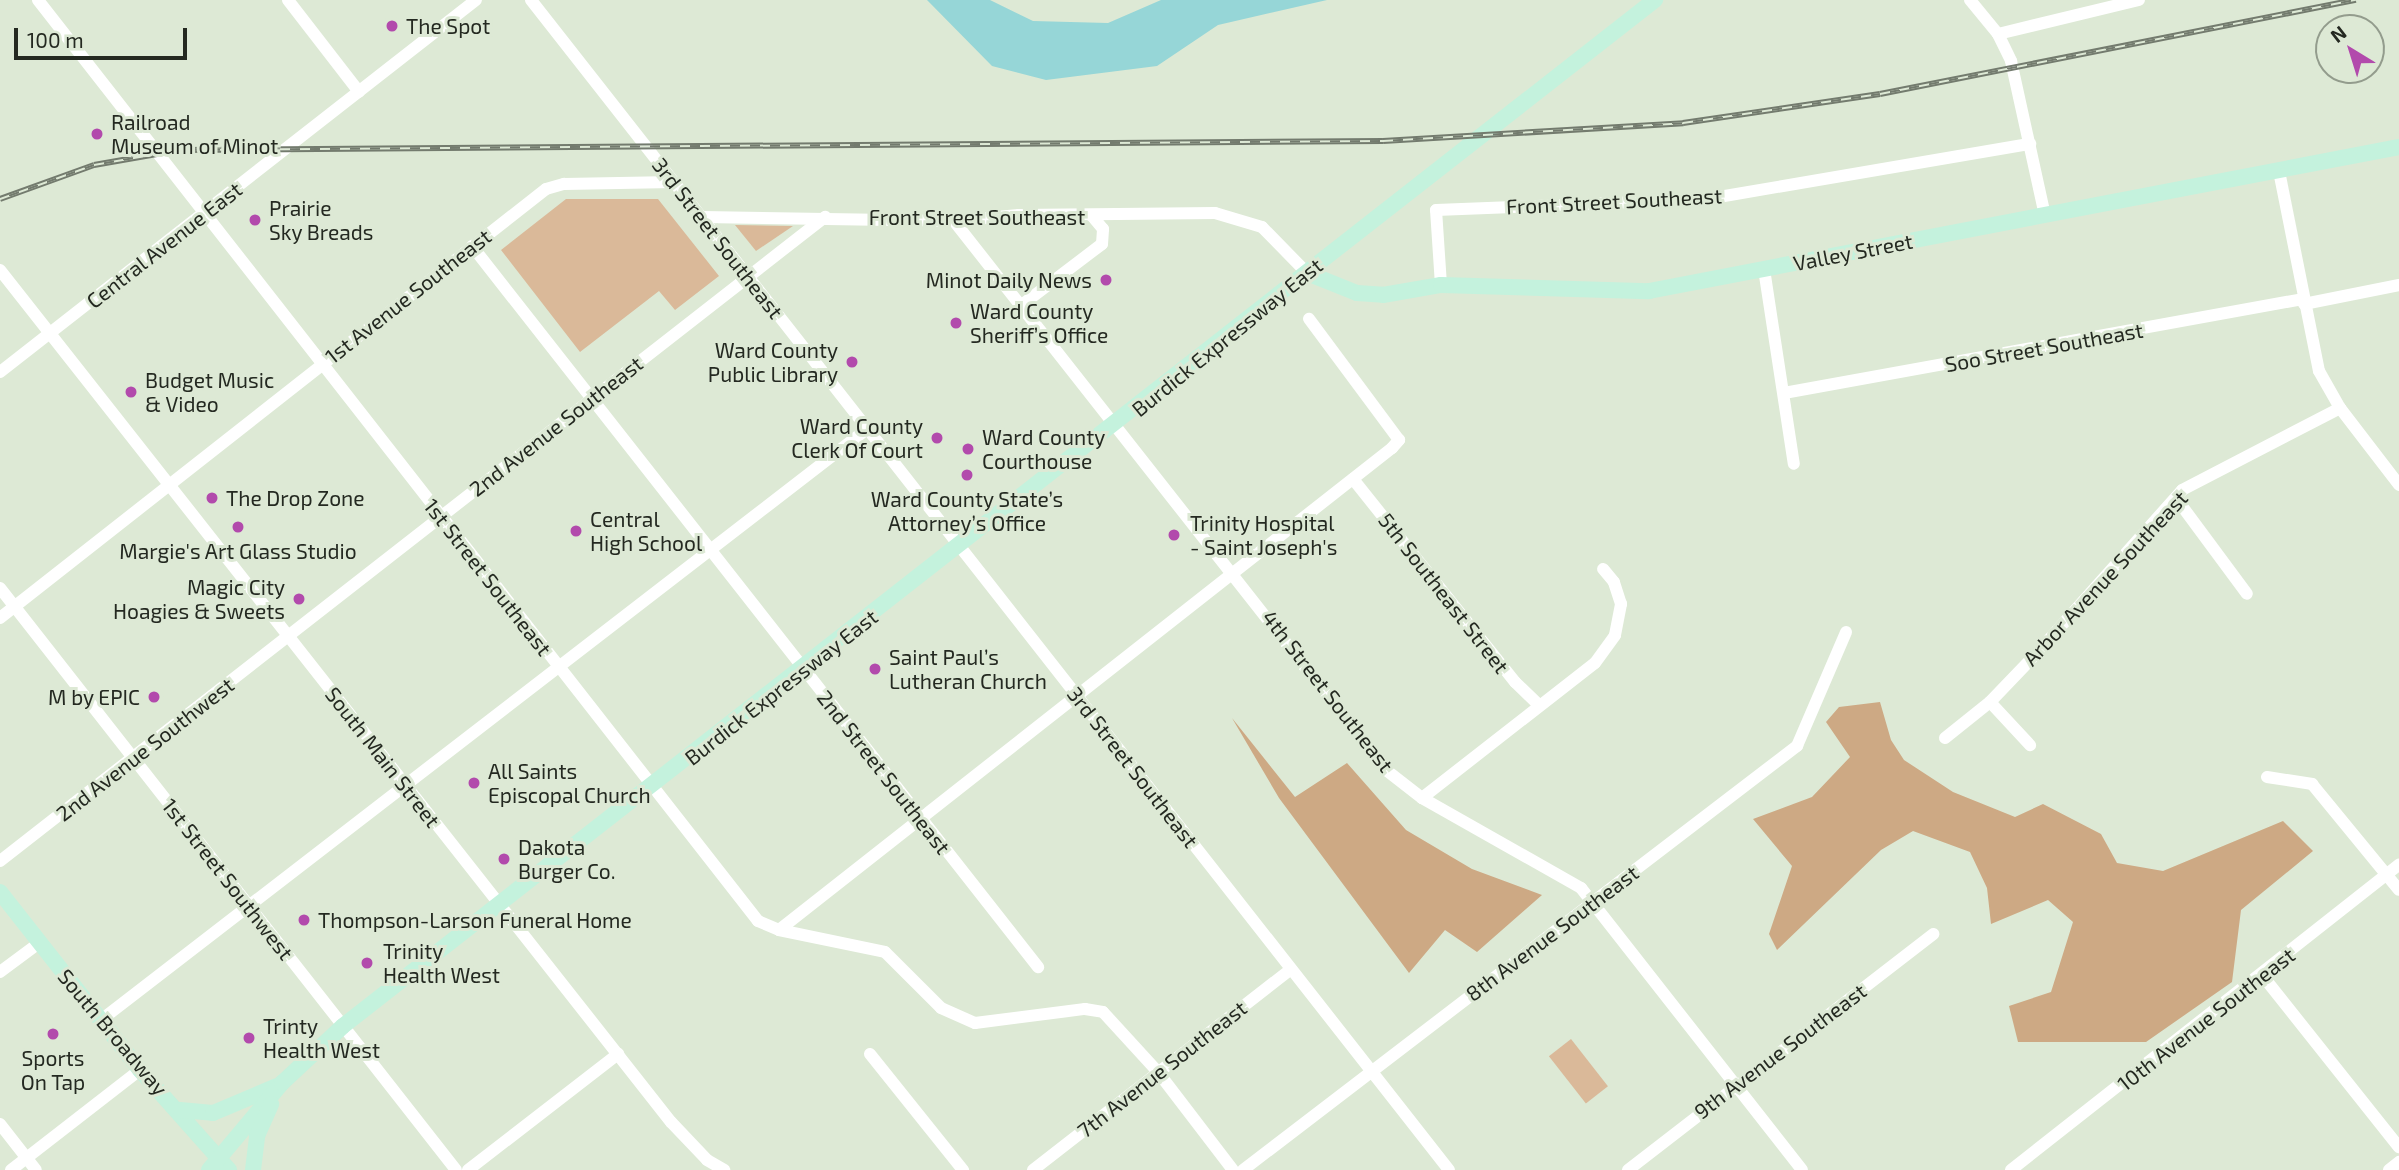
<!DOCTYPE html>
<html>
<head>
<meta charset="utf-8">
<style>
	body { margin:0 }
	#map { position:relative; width:2399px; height:1170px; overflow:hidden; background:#dde9d5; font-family:"Exo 2",sans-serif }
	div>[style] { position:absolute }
	.green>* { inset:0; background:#dab999; transform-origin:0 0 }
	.forest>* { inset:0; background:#cda984 }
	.water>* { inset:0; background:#96d6d7 }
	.minor>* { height:12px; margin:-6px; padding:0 6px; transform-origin:6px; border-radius:6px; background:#fff }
	.major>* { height:16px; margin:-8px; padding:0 8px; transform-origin:8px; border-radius:8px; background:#c4f2dd }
	.rail>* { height:6px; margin-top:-3px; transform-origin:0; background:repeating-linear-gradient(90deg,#dde9d5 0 10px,#737b6e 0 20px); box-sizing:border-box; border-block:2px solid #737b6e }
	.dots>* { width:19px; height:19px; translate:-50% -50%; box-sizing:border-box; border:4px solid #dde9d5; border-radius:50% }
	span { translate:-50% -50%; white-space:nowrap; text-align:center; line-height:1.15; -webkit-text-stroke:6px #dde9d5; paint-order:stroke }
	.poi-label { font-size:21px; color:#242921 }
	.left { translate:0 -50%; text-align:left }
	.right { translate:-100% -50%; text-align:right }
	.street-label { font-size:21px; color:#242921 }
	.north { position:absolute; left:2315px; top:14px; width:70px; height:70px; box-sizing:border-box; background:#dde9d5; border:2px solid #939c8d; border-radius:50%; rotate:322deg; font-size:19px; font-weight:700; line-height:28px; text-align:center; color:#242921 }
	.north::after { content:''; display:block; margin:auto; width:24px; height:32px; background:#b24aac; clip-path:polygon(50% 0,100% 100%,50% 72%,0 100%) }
	.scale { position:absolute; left:14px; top:28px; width:173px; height:32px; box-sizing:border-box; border:4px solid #242921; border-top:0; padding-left:9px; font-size:21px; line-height:24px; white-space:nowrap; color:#242921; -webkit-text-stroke:5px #dde9d5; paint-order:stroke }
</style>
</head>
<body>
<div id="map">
	<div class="green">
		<div style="clip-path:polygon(566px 199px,658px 199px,719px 276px,675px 310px,659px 291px,580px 352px,501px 250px)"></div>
		<div style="clip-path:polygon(735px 225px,793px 226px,756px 251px)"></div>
		<div style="left:1571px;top:1039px;width:60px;height:28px;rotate:52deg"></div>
	</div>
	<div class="forest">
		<div style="clip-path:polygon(1880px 702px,1891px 740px,1904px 760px,1953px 792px,2015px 817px,2043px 804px,2101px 834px,2117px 863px,2163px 871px,2283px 821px,2313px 851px,2241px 910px,2232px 982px,2146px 1042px,2018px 1042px,2009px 1006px,2051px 992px,2073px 922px,2048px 900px,1991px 924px,1987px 888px,1970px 852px,1913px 831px,1881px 850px,1777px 950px,1769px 934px,1792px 866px,1753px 819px,1812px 797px,1850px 757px,1826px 722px,1839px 707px)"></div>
		<div style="clip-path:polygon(1232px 718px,1295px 797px,1347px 763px,1406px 830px,1472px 869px,1542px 895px,1477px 952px,1445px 930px,1409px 973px,1279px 798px)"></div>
	</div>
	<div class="water">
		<div style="clip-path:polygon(927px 0,990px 0,1033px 21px,1108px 23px,1161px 0,1327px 0,1218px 25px,1157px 66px,1046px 80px,992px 66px)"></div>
	</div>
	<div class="minor">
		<div style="left:38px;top:0;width:1169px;rotate:51.98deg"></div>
		<div style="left:758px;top:921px;width:23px;rotate:23deg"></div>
		<div style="left:779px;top:930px;width:108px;rotate:11.7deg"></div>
		<div style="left:885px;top:952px;width:79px;rotate:45deg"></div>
		<div style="left:941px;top:1008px;width:37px;rotate:24deg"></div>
		<div style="left:975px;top:1023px;width:111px;rotate:-7.3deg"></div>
		<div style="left:1085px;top:1009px;width:18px;rotate:9deg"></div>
		<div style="left:1103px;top:1012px;width:81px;rotate:47.5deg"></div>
		<div style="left:1158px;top:1072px;width:123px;rotate:52.6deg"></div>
		<div style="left:288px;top:0;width:116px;rotate:52.3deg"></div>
		<div style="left:531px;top:0;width:1487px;rotate:51.88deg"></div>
		<div style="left:1970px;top:0;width:44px;rotate:50.5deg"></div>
		<div style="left:1998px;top:34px;width:30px;rotate:64deg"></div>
		<div style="left:2011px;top:61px;width:158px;rotate:77.6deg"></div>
		<div style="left:1998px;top:34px;width:145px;rotate:-13.6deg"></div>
		<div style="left:2279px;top:171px;width:204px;rotate:78.7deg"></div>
		<div style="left:2319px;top:371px;width:43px;rotate:60.4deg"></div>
		<div style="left:2340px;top:408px;width:97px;rotate:52.5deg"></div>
		<div style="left:702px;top:217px;width:252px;rotate:0.9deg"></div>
		<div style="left:954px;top:221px;width:65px;rotate:-5.3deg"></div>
		<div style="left:1019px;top:215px;width:196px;rotate:-0.6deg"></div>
		<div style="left:1215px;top:213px;width:49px;rotate:16.6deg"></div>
		<div style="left:1262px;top:227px;width:64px;rotate:45.6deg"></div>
		<div style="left:954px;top:221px;width:699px;rotate:51.8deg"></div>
		<div style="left:1386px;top:770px;width:46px;rotate:37.9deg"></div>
		<div style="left:1422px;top:798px;width:183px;rotate:29.5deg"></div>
		<div style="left:1581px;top:888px;width:358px;rotate:51.9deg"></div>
		<div style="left:472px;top:246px;width:917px;rotate:51.87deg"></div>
		<div style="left:1764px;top:269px;width:197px;rotate:81.3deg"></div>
		<div style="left:0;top:270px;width:1085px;rotate:51.78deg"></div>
		<div style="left:671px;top:1122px;width:52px;rotate:46.5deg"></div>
		<div style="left:707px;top:1160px;width:20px;rotate:30deg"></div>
		<div style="left:1441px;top:285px;width:75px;rotate:-93.8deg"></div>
		<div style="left:1436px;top:210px;width:271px;rotate:-2.3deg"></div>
		<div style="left:1707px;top:199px;width:328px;rotate:-9.7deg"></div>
		<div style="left:2304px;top:304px;width:97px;rotate:-11.3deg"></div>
		<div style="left:1019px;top:307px;width:104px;rotate:-37.2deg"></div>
		<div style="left:1102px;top:244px;width:15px;rotate:-86deg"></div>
		<div style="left:1103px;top:229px;width:17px;rotate:-130deg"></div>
		<div style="left:0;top:372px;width:604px;rotate:-38.01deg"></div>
		<div style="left:1784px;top:393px;width:527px;rotate:-10.27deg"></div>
		<div style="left:1353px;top:479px;width:260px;rotate:51.4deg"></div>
		<div style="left:1515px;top:682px;width:33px;rotate:44deg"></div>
		<div style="left:2176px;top:498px;width:119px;rotate:53.5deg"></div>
		<div style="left:0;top:588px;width:739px;rotate:51.92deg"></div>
		<div style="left:0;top:618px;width:694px;rotate:-38.16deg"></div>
		<div style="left:546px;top:189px;width:19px;rotate:-16deg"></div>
		<div style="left:564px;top:184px;width:110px;rotate:-1deg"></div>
		<div style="left:1990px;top:702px;width:59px;rotate:47.1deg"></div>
		<div style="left:1945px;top:738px;width:58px;rotate:-38.7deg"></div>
		<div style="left:1990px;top:702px;width:68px;rotate:-46.2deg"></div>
		<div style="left:2037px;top:653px;width:218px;rotate:-48.3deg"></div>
		<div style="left:2182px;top:490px;width:178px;rotate:-27.4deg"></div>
		<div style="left:2267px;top:777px;width:46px;rotate:8.8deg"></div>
		<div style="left:2312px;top:784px;width:137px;rotate:50.6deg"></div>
		<div style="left:1422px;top:798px;width:219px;rotate:-38deg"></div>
		<div style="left:1595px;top:663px;width:34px;rotate:-54deg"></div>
		<div style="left:1615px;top:635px;width:32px;rotate:-79deg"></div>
		<div style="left:1621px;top:604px;width:23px;rotate:-108deg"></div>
		<div style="left:1614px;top:582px;width:17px;rotate:-130deg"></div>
		<div style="left:0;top:861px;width:1047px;rotate:-37.98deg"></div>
		<div style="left:779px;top:930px;width:780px;rotate:-38.18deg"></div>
		<div style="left:1392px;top:448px;width:11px;rotate:-49deg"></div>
		<div style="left:1399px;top:440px;width:151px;rotate:-126.6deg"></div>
		<div style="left:0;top:972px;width:49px;rotate:-36.6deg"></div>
		<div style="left:2262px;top:975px;width:220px;rotate:51.5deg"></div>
		<div style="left:101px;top:1020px;width:967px;rotate:-37.65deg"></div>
		<div style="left:870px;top:1054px;width:149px;rotate:51.3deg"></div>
		<div style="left:0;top:1124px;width:58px;rotate:52deg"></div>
		<div style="left:11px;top:1170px;width:163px;rotate:-37.8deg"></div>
		<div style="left:468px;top:1170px;width:190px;rotate:-37.7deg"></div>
		<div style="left:1033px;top:1170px;width:327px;rotate:-37.9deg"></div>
		<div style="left:1243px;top:1170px;width:698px;rotate:-37.43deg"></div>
		<div style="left:1797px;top:746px;width:124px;rotate:-66.7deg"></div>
		<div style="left:1628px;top:1170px;width:386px;rotate:-37.7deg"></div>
		<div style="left:2011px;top:1170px;width:494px;rotate:-38.2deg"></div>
		<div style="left:2389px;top:1170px;width:13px;rotate:-39deg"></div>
	</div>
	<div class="major">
		<div style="left:1307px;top:273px;width:54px;rotate:21.8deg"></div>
		<div style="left:1357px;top:293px;width:26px;rotate:4deg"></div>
		<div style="left:1383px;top:295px;width:59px;rotate:-9.8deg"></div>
		<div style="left:1441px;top:285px;width:208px;rotate:1.7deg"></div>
		<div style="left:1649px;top:291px;width:764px;rotate:-10.87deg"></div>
		<div style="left:0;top:892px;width:226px;rotate:51.8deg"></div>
		<div style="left:140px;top:1070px;width:134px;rotate:48.3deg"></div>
		<div style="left:180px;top:1110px;width:33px;rotate:5deg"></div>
		<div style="left:213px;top:1113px;width:69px;rotate:-22.9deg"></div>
		<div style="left:209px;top:1170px;width:114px;rotate:-50deg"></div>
		<div style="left:282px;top:1083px;width:83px;rotate:-43.1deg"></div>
		<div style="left:343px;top:1026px;width:1666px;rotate:-38.03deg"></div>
		<div style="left:253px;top:1170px;width:34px;rotate:-83deg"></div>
		<div style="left:257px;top:1136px;width:35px;rotate:-66deg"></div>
	</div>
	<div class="rail">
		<div style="left:0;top:199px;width:100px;rotate:-19.9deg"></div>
		<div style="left:94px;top:165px;width:87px;rotate:-9.9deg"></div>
		<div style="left:180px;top:150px;width:1203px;rotate:-0.43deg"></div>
		<div style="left:1383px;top:141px;width:301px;rotate:-3.4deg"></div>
		<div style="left:1683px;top:123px;width:199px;rotate:-8.4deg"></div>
		<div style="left:1880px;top:94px;width:485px;rotate:-11.2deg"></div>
	</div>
	<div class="dots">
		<div style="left:392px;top:26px;background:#b24aac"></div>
		<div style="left:97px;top:134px;background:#b24aac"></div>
		<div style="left:255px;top:220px;background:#b24aac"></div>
		<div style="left:1106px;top:280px;background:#b24aac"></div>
		<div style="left:956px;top:323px;background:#b24aac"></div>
		<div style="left:852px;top:362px;background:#b24aac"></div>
		<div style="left:131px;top:392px;background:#b24aac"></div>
		<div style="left:937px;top:438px;background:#b24aac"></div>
		<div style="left:968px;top:449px;background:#b24aac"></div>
		<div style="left:967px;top:475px;background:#b24aac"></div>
		<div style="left:212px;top:498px;background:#b24aac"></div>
		<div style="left:238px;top:527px;background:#b24aac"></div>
		<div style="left:576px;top:531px;background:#b24aac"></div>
		<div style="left:1174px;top:535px;background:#b24aac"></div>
		<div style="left:299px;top:599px;background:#b24aac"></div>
		<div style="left:875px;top:669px;background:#b24aac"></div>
		<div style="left:154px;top:697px;background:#b24aac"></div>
		<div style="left:474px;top:783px;background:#b24aac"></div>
		<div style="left:504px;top:859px;background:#b24aac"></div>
		<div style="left:304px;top:920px;background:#b24aac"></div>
		<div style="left:367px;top:963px;background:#b24aac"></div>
		<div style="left:53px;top:1034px;background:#b24aac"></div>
		<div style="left:249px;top:1038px;background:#b24aac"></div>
	</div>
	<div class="poi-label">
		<span class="left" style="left:406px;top:26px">The Spot</span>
		<span class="left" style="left:111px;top:134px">Railroad<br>Museum of Minot</span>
		<span class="left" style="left:269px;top:220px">Prairie<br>Sky Breads</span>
		<span class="right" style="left:1092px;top:280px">Minot Daily News</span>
		<span class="left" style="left:970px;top:323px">Ward County<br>Sheriff’s Office</span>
		<span class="right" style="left:838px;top:362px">Ward County<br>Public Library</span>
		<span class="left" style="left:145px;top:392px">Budget Music<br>&amp; Video</span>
		<span class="right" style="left:923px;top:438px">Ward County<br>Clerk Of Court</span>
		<span class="left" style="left:982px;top:449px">Ward County<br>Courthouse</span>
		<span class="left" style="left:226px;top:498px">The Drop Zone</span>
		<span style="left:967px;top:511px">Ward County State’s<br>Attorney’s Office</span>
		<span class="left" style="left:590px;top:531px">Central<br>High School</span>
		<span class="left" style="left:1190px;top:535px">Trinity Hospital<br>- Saint Joseph's</span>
		<span style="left:238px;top:551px">Margie's Art Glass Studio</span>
		<span class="right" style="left:285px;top:599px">Magic City<br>Hoagies &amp; Sweets</span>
		<span class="left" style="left:889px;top:669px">Saint Paul’s<br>Lutheran Church</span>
		<span class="right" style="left:140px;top:697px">M by EPIC</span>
		<span class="left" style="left:488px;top:783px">All Saints<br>Episcopal Church</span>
		<span class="left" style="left:518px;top:859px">Dakota<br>Burger Co.</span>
		<span class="left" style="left:318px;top:920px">Thompson-Larson Funeral Home</span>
		<span class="left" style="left:383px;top:963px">Trinity<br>Health West</span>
		<span class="left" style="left:263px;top:1038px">Trinty<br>Health West</span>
		<span style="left:53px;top:1070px">Sports<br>On Tap</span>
	</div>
	<div class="street-label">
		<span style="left:1614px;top:201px;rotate:-3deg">Front Street Southeast</span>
		<span style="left:977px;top:217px">Front Street Southeast</span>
		<span style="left:718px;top:238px;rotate:52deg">3rd Street Southeast</span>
		<span style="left:164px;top:245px;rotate:-38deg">Central Avenue East</span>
		<span style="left:1853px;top:252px;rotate:-11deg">Valley Street</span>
		<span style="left:408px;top:296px;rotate:-38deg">1st Avenue Southeast</span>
		<span style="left:1227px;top:337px;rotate:-39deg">Burdick Expressway East</span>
		<span style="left:2044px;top:347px;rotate:-10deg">Soo Street Southeast</span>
		<span style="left:556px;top:426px;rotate:-38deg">2nd Avenue Southeast</span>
		<span style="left:488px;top:577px;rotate:52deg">1st Street Southeast</span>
		<span style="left:2105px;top:578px;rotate:-47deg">Arbor Avenue Southeast</span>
		<span style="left:1444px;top:593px;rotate:52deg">5th Southeast Street</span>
		<span style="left:781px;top:687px;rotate:-38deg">Burdick Expressway East</span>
		<span style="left:1328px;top:691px;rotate:52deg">4th Street Southeast</span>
		<span style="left:145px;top:749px;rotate:-38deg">2nd Avenue Southwest</span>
		<span style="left:383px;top:757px;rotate:52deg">South Main Street</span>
		<span style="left:1133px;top:767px;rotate:52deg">3rd Street Southeast</span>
		<span style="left:884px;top:772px;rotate:52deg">2nd Street Southeast</span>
		<span style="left:228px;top:879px;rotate:52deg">1st Street Southwest</span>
		<span style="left:1552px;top:933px;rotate:-37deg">8th Avenue Southeast</span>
		<span style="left:2206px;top:1019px;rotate:-38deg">10th Avenue Southeast</span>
		<span style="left:113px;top:1032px;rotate:50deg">South Broadway</span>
		<span style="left:1780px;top:1051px;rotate:-37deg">9th Avenue Southeast</span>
		<span style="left:1162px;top:1069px;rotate:-38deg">7th Avenue Southeast</span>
	</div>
	<div class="north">N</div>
	<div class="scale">100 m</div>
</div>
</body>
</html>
